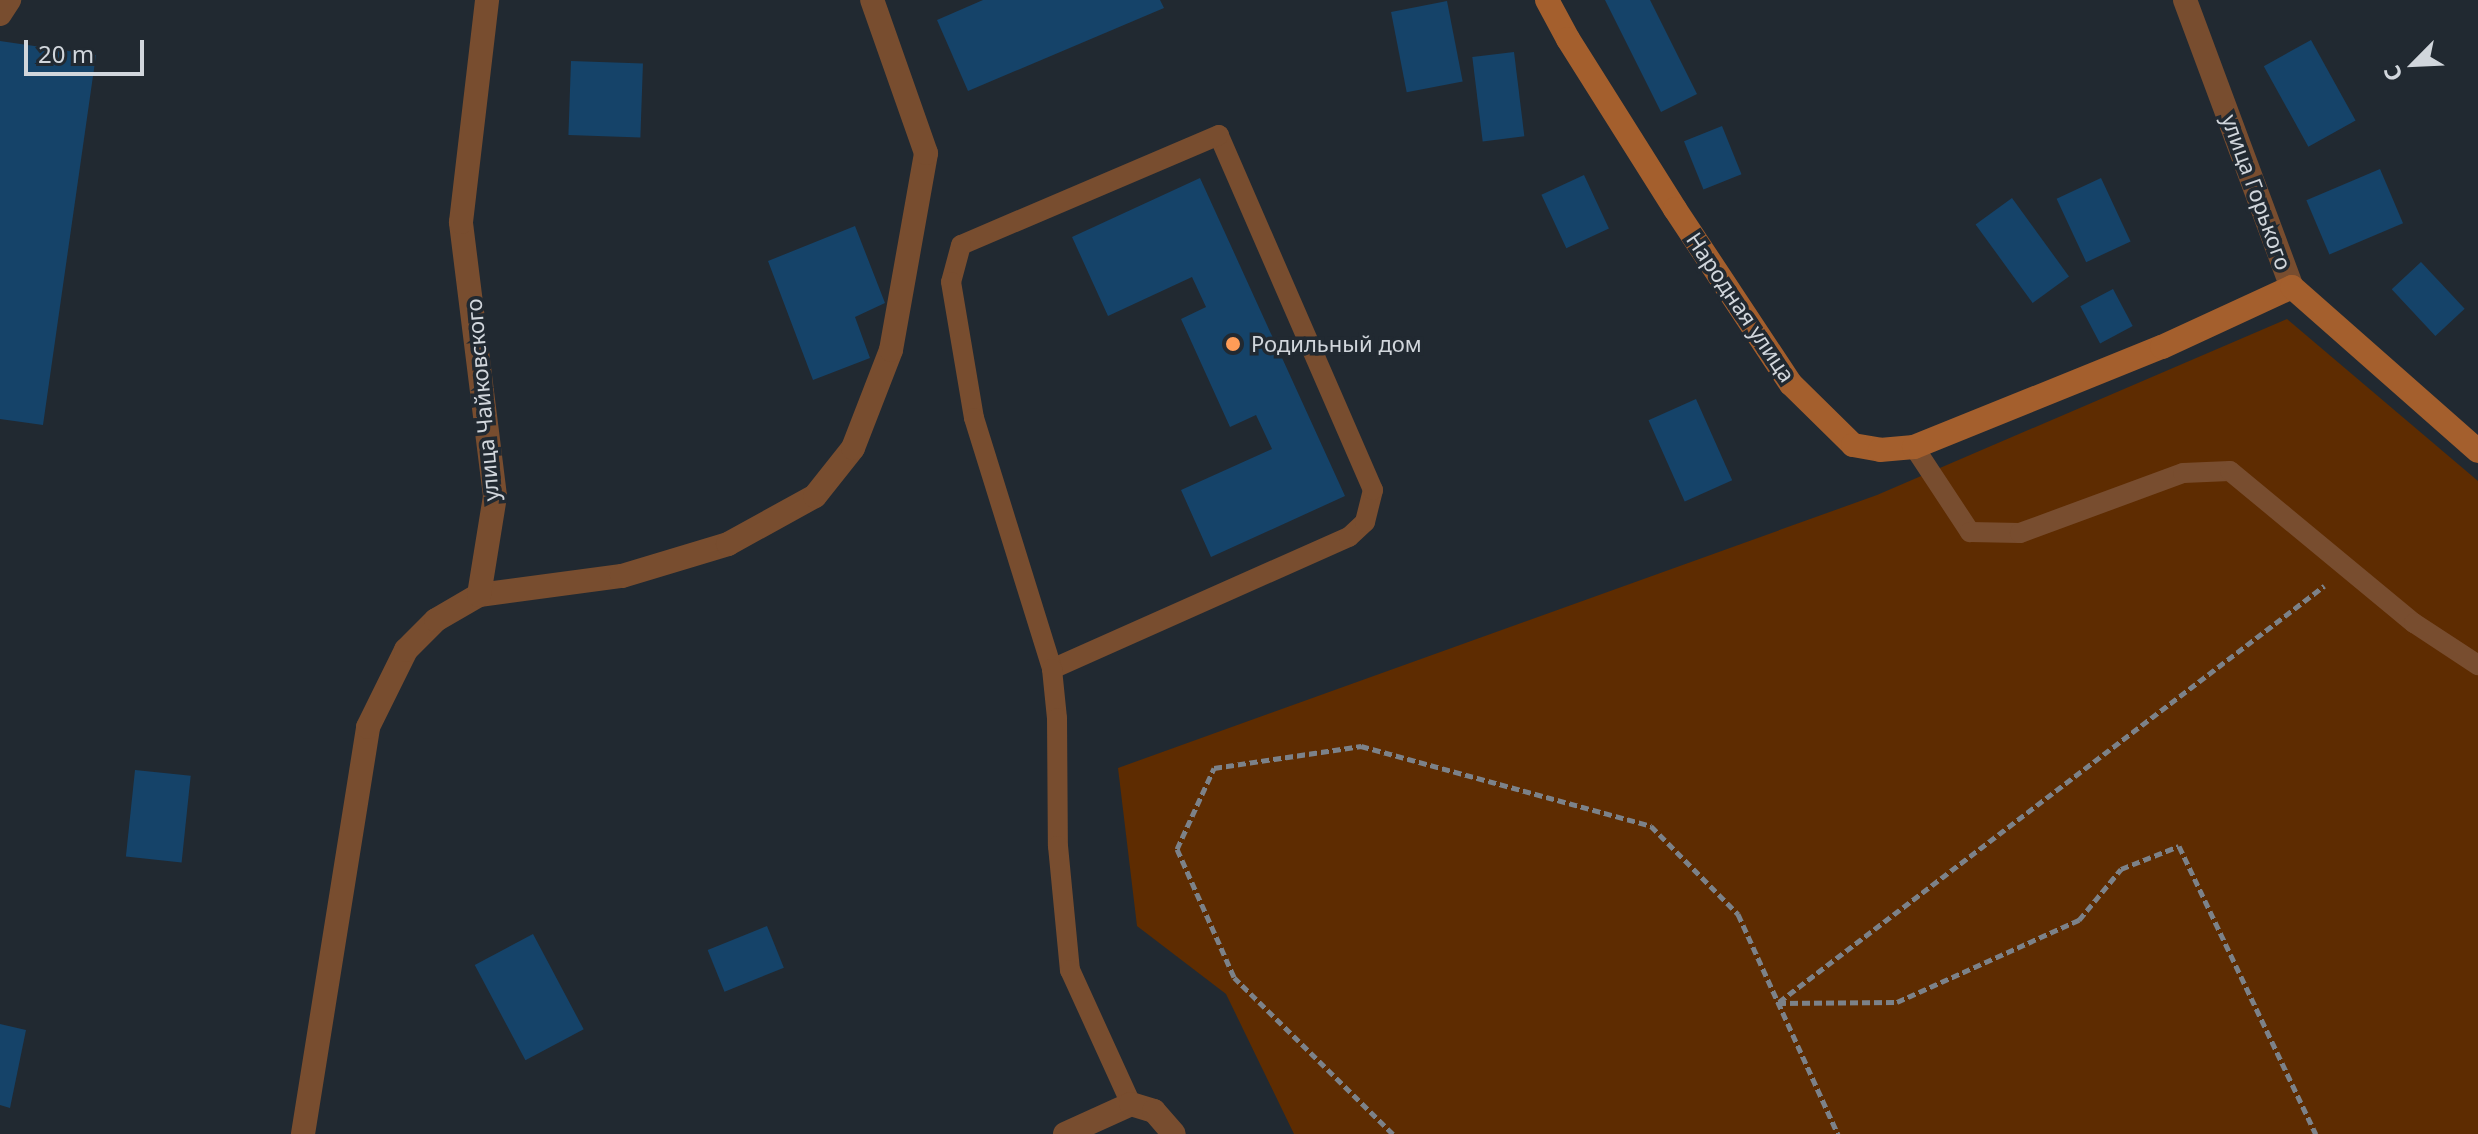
<!DOCTYPE html>
<html>
<head>
<meta charset="utf-8">
<style>
	body { margin:0 }
	#map { position:relative; width:2478px; height:1134px; overflow:hidden; background:#212931; font-family:"Noto Sans",sans-serif }
	div>[style] { position:absolute }
	.green>* { inset:0; background:#5e2c01 }
	.building>* { inset:0; background:#154369; transform-origin:0 0 }
	.path>* { height:5px; margin-top:-2.5px; transform-origin:0; background:repeating-linear-gradient(90deg,#7c8289 0 8px,transparent 0 12px) }
	.lane>* { height:20px; margin:-10px; padding:0 10px; transform-origin:10px; border-radius:10px; background:#784d2f }
	.street>* { height:24px; margin:-12px; padding:0 12px; transform-origin:12px; border-radius:12px; background:#784d2f }
	.secondary>* { height:24px; margin:-12px; padding:0 12px; transform-origin:12px; border-radius:12px; background:#a45f2d }
	.dots>* { width:22px; height:22px; translate:-50% -50%; box-sizing:border-box; border:4px solid #212931; border-radius:50% }
	span { translate:-50% -50%; white-space:nowrap; text-align:center; line-height:1.15; -webkit-text-stroke:7px #212931; paint-order:stroke }
	.street-label { font-size:22px; color:#d1d6dc }
	.poi-label { font-size:22px; color:#d1d6dc }
	.left { translate:0 -50%; text-align:left }
	.north { position:absolute; left:2374px; top:24px; width:80px; height:80px; -webkit-text-stroke:6px #212931; paint-order:stroke; rotate:246deg; font-size:22px; font-weight:700; line-height:32px; text-align:center; color:#d1d6dc }
	.north::after { content:''; display:block; margin:auto; width:28px; height:36px; background:#d1d6dc; clip-path:polygon(50% 0,100% 100%,50% 72%,0 100%) }
	.scale { position:absolute; left:24px; top:40px; width:120px; height:36px; box-sizing:border-box; border:4px solid #d1d6dc; border-top:0; padding-left:10px; font-size:24px; line-height:28px; white-space:nowrap; color:#d1d6dc; -webkit-text-stroke:6px #212931; paint-order:stroke }
</style>
</head>
<body>
<div id="map">
	<div class="green">
		<div style="clip-path:polygon(2287px 319px,2478px 481px,2478px 1134px,1294px 1134px,1226px 994px,1137px 926px,1118px 768px,1877px 495px)"></div>
	</div>
	<div class="building">
		<div style="clip-path:polygon(983px 0,1160px 0,1164px 8px,968px 91px,937px 20px)"></div>
		<div style="clip-path:polygon(1605px 0,1650px 0,1697px 94px,1661px 112px)"></div>
		<div style="left:1447px;top:1px;width:82px;height:57px;rotate:79deg"></div>
		<div style="left:2311px;top:40px;width:92px;height:54px;rotate:61deg"></div>
		<div style="clip-path:polygon(0 41px,96px 55px,43px 425px,0 419px)"></div>
		<div style="left:1514px;top:52px;width:85px;height:42px;rotate:83deg"></div>
		<div style="left:571px;top:61px;width:72px;height:74px;rotate:2deg"></div>
		<div style="left:1722px;top:126px;width:52px;height:41px;rotate:68deg"></div>
		<div style="left:2380px;top:169px;width:59px;height:80px;rotate:67deg"></div>
		<div style="left:1584px;top:175px;width:59px;height:47px;rotate:65deg"></div>
		<div style="clip-path:polygon(1200px 178px,1345px 496px,1211px 557px,1181px 490px,1272px 449px,1256px 415px,1230px 427px,1181px 319px,1206px 307px,1192px 277px,1108px 316px,1072px 237px)"></div>
		<div style="left:2101px;top:178px;width:70px;height:49px;rotate:65deg"></div>
		<div style="left:2012px;top:198px;width:97px;height:45px;rotate:54deg"></div>
		<div style="clip-path:polygon(855px 226px,885px 303px,855px 317px,870px 358px,813px 380px,768px 261px)"></div>
		<div style="left:2421px;top:262px;width:64px;height:40px;rotate:47deg"></div>
		<div style="left:2113px;top:289px;width:42px;height:37px;rotate:62deg"></div>
		<div style="left:1696px;top:399px;width:89px;height:52px;rotate:66deg"></div>
		<div style="left:135px;top:770px;width:56px;height:87px;rotate:6deg"></div>
		<div style="left:767px;top:926px;width:45px;height:64px;rotate:68deg"></div>
		<div style="left:533px;top:934px;width:108px;height:66px;rotate:62deg"></div>
		<div style="clip-path:polygon(0 1024px,26px 1030px,10px 1108px,0 1105px)"></div>
	</div>
	<div class="path">
		<div style="left:1779px;top:1002px;width:686px;rotate:-37.35deg"></div>
		<div style="left:1778px;top:1003px;width:119px;rotate:-0.5deg"></div>
		<div style="left:1897px;top:1002px;width:200px;rotate:-24.3deg"></div>
		<div style="left:2079px;top:920px;width:66px;rotate:-50.5deg"></div>
		<div style="left:2121px;top:869px;width:62px;rotate:-21.6deg"></div>
		<div style="left:2179px;top:846px;width:319px;rotate:64.6deg"></div>
		<div style="left:1393px;top:1134px;width:223px;rotate:-135.4deg"></div>
		<div style="left:1234px;top:977px;width:140px;rotate:-114deg"></div>
		<div style="left:1177px;top:849px;width:89px;rotate:-65.4deg"></div>
		<div style="left:1214px;top:768px;width:149px;rotate:-8.5deg"></div>
		<div style="left:1361px;top:746px;width:301px;rotate:15.4deg"></div>
		<div style="left:1651px;top:826px;width:124px;rotate:45.3deg"></div>
		<div style="left:1738px;top:914px;width:242px;rotate:65.6deg"></div>
	</div>
	<div class="lane">
		<div style="left:1914px;top:447px;width:102px;rotate:56.6deg"></div>
		<div style="left:1970px;top:532px;width:50px;rotate:1.1deg"></div>
		<div style="left:2020px;top:533px;width:174px;rotate:-20.2deg"></div>
		<div style="left:2183px;top:473px;width:47px;rotate:-2.4deg"></div>
		<div style="left:2230px;top:471px;width:239px;rotate:39.6deg"></div>
		<div style="left:2414px;top:623px;width:77px;rotate:33.3deg"></div>
		<div style="left:1052px;top:669px;width:325px;rotate:-24deg"></div>
		<div style="left:1349px;top:537px;width:22px;rotate:-43deg"></div>
		<div style="left:1365px;top:522px;width:33px;rotate:-76deg"></div>
		<div style="left:1373px;top:490px;width:387px;rotate:-113.5deg"></div>
		<div style="left:1219px;top:135px;width:280px;rotate:156.9deg"></div>
		<div style="left:961px;top:245px;width:38px;rotate:105deg"></div>
		<div style="left:951px;top:282px;width:138px;rotate:80.4deg"></div>
		<div style="left:974px;top:418px;width:263px;rotate:72.7deg"></div>
		<div style="left:1052px;top:669px;width:49px;rotate:84.2deg"></div>
		<div style="left:1057px;top:718px;width:128px;rotate:89.6deg"></div>
		<div style="left:1058px;top:846px;width:125px;rotate:84.5deg"></div>
		<div style="left:1070px;top:970px;width:147px;rotate:65.5deg"></div>
	</div>
	<div class="street">
		<div style="left:2185px;top:0;width:306px;rotate:69.6deg"></div>
		<div style="left:0;top:14px;width:17px;rotate:-57deg"></div>
		<div style="left:479px;top:595px;width:144px;rotate:-7.6deg"></div>
		<div style="left:622px;top:576px;width:111px;rotate:-16.8deg"></div>
		<div style="left:728px;top:544px;width:99px;rotate:-28.9deg"></div>
		<div style="left:815px;top:496px;width:61px;rotate:-51.6deg"></div>
		<div style="left:853px;top:448px;width:105px;rotate:-68.8deg"></div>
		<div style="left:891px;top:350px;width:200px;rotate:-79.9deg"></div>
		<div style="left:926px;top:153px;width:162px;rotate:-109.4deg"></div>
		<div style="left:303px;top:1134px;width:412px;rotate:-80.9deg"></div>
		<div style="left:368px;top:727px;width:86px;rotate:-63.7deg"></div>
		<div style="left:406px;top:650px;width:42px;rotate:-45deg"></div>
		<div style="left:436px;top:620px;width:50px;rotate:-30.2deg"></div>
		<div style="left:479px;top:595px;width:100px;rotate:-80.8deg"></div>
		<div style="left:495px;top:496px;width:276px;rotate:-97.1deg"></div>
		<div style="left:461px;top:222px;width:224px;rotate:-83.3deg"></div>
		<div style="left:1065px;top:1134px;width:72px;rotate:-24.4deg"></div>
		<div style="left:1131px;top:1104px;width:24px;rotate:17deg"></div>
		<div style="left:1154px;top:1111px;width:30px;rotate:49deg"></div>
	</div>
	<div class="secondary">
		<div style="left:1547px;top:0;width:44px;rotate:61.7deg"></div>
		<div style="left:1568px;top:39px;width:201px;rotate:57.8deg"></div>
		<div style="left:1675px;top:209px;width:210px;rotate:56.5deg"></div>
		<div style="left:1791px;top:384px;width:87px;rotate:44.5deg"></div>
		<div style="left:1853px;top:445px;width:27px;rotate:10deg"></div>
		<div style="left:1880px;top:450px;width:34px;rotate:-5deg"></div>
		<div style="left:1914px;top:447px;width:267px;rotate:-22deg"></div>
		<div style="left:2162px;top:347px;width:143px;rotate:-24.8deg"></div>
		<div style="left:2292px;top:287px;width:248px;rotate:41.4deg"></div>
	</div>
	<div class="dots">
		<div style="left:1233px;top:344px;background:#fe9c57"></div>
	</div>
	<div class="street-label">
		<span style="left:2257px;top:192px;rotate:70deg">улица Горького</span>
		<span style="left:1741px;top:307px;rotate:56deg">Народная улица</span>
		<span style="left:482px;top:400px;rotate:-95deg">улица Чайковского</span>
	</div>
	<div class="poi-label">
		<span class="left" style="left:1251px;top:344px">Родильный дом</span>
	</div>
	<div class="north">С</div>
	<div class="scale">20 m</div>
</div>
</body>
</html>
